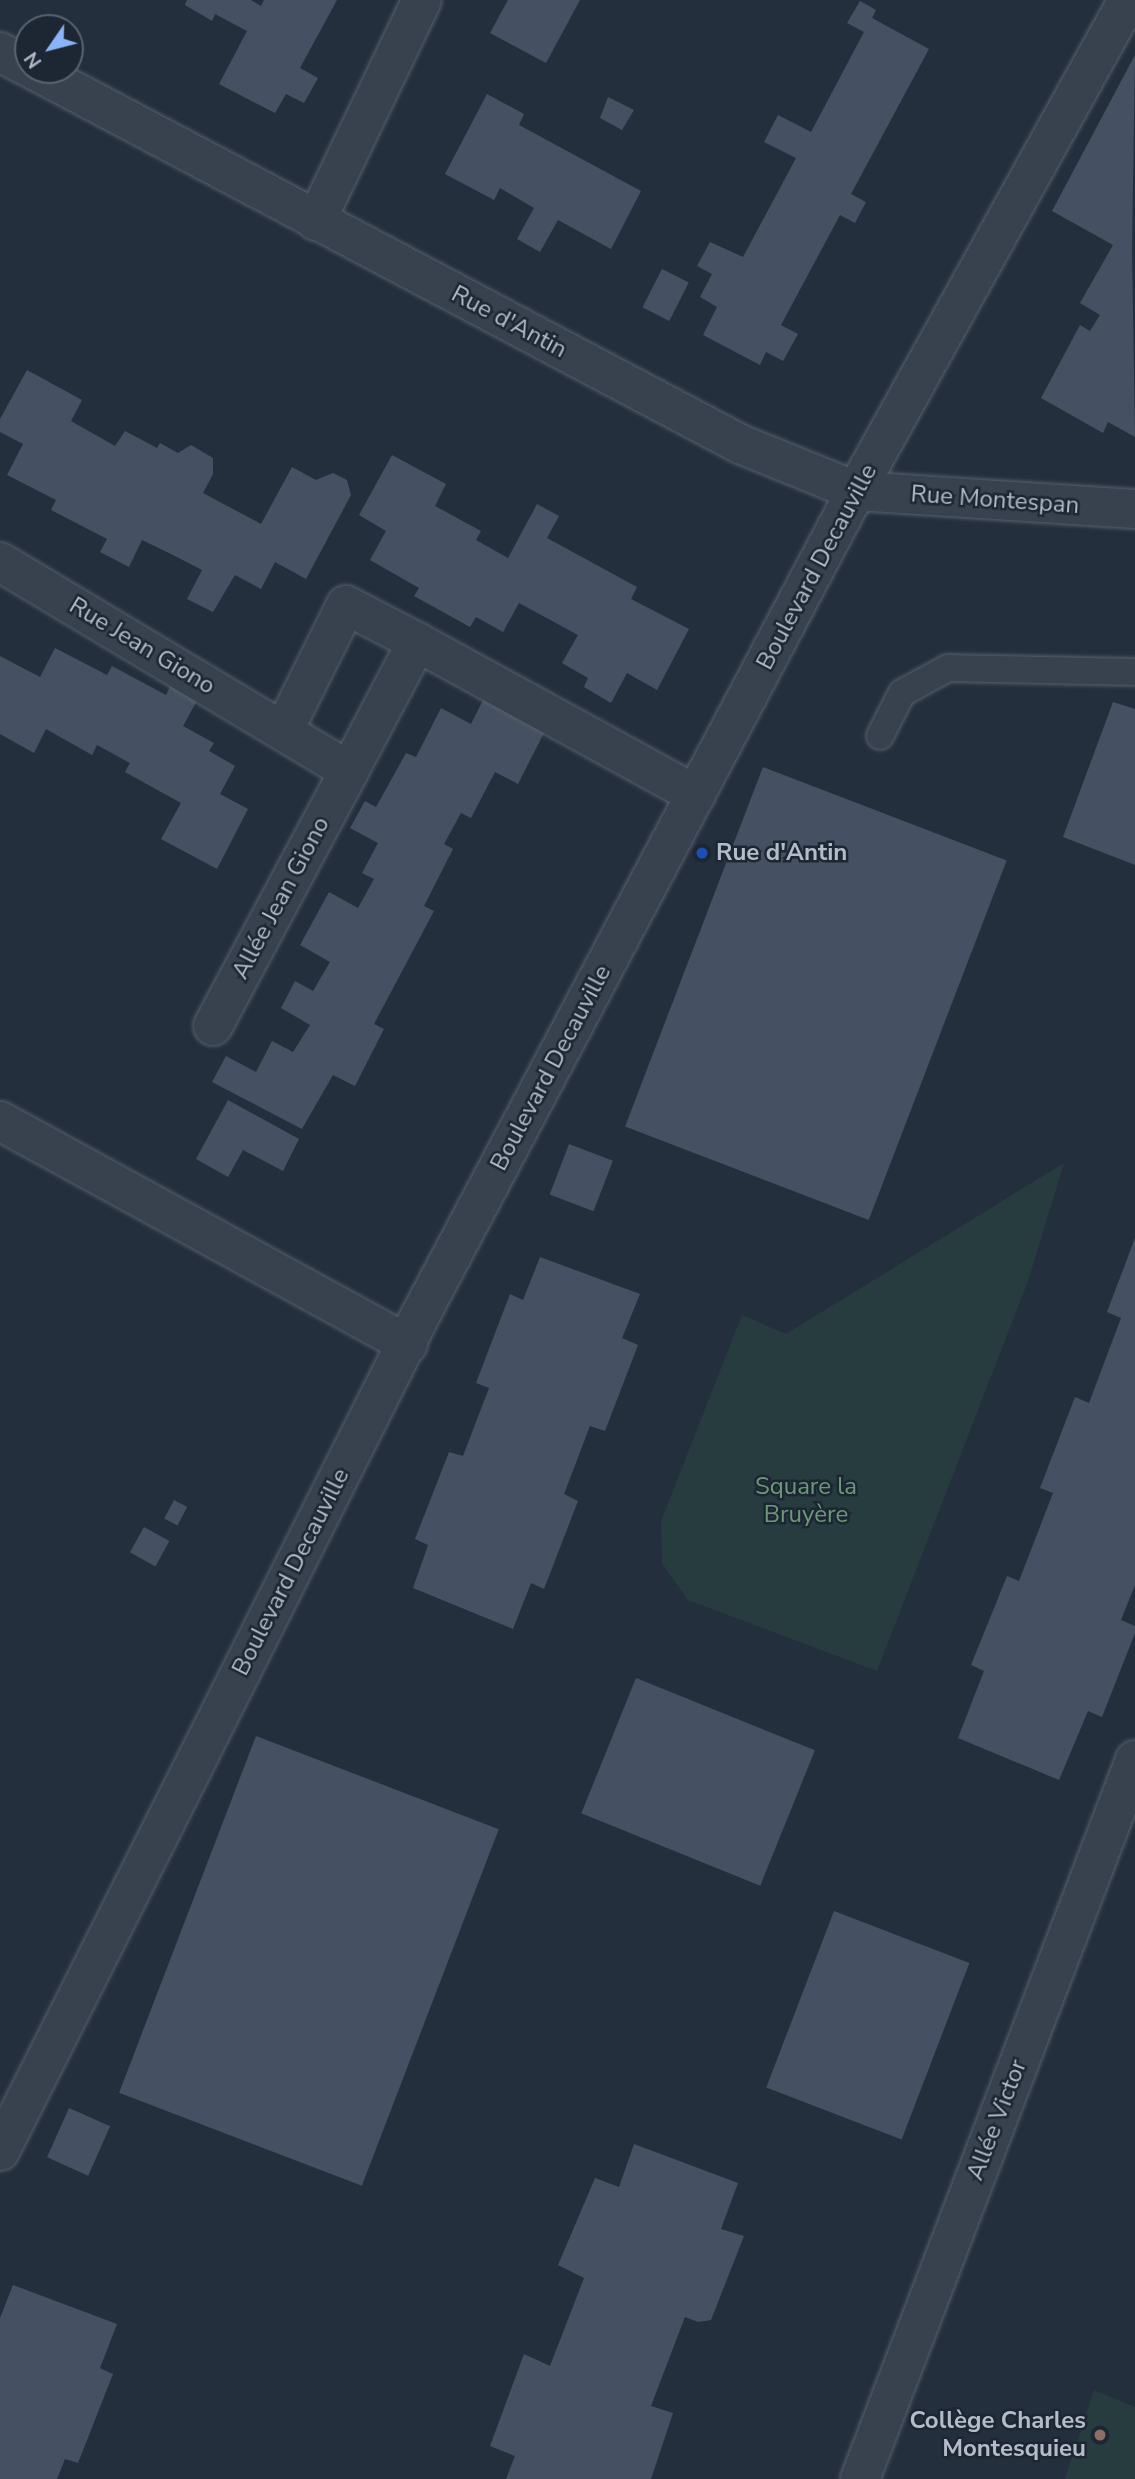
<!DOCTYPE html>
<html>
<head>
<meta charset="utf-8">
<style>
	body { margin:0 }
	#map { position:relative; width:1135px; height:2479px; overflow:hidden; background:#242f3e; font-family:"Nunito Sans",sans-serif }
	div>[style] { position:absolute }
	.green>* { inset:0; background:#263c3f }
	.building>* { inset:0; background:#455162; transform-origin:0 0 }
	.roads { filter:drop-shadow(0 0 2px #565f6c) drop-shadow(0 0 2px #565f6c) }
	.service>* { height:26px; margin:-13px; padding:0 13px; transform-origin:13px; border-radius:13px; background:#38414e }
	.minor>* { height:38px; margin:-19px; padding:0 19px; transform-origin:19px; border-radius:19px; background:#38414e }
	.tertiary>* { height:38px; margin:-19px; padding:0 19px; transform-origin:19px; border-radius:19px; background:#38414e }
	.dots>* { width:19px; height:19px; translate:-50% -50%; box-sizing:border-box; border:4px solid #1d2633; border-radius:50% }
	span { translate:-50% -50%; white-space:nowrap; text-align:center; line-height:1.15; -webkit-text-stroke:5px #1d2633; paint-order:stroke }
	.street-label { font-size:24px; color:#b4bcc9 }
	.poi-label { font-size:24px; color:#b4bcc9; font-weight:700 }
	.left { translate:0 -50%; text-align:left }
	.right { translate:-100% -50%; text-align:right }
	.park-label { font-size:24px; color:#6b9a76 }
	.north { position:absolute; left:14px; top:14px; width:70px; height:70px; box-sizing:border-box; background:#1d2633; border:2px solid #59626f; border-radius:50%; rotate:235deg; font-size:19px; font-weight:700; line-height:28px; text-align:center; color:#b4bcc9 }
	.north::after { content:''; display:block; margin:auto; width:24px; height:32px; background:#8ab4f8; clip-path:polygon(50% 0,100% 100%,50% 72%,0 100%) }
</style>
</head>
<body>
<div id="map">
	<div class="green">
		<div style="clip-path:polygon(1064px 1163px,1028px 1281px,877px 1671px,688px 1600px,662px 1563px,661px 1521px,742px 1315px,786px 1334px)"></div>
		<div style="clip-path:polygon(1094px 2390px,1135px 2407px,1135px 2479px,1065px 2479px)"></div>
	</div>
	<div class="building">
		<div style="clip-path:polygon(187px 0,251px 0,261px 6px,264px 0,337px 0,300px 68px,318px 78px,304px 103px,286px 94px,275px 113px,219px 84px,247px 31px,215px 14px,212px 21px,185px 5px)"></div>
		<div style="clip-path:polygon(508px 0,580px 0,546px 63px,490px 33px)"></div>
		<div style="clip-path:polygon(860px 1px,876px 10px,872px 18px,929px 49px,851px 194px,866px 202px,855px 223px,840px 215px,781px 325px,798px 334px,783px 361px,766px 352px,760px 365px,703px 335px,717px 307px,700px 297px,712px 274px,697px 266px,710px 242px,743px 257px,796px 158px,764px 142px,778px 115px,811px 132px,864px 32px,847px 23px)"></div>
		<div style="clip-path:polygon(1135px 55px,1132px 250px,1135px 437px,1108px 422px,1103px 433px,1041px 398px,1080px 325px,1090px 331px,1100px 315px,1080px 303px,1113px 245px,1052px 211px)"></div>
		<div style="clip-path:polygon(487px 94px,524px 114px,519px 125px,641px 191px,611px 249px,558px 220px,540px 252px,517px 239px,534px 208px,500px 188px,494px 200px,445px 174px)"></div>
		<div style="clip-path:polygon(608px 97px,634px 110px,622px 130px,600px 118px)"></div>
		<div style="left:662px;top:269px;width:30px;height:43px;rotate:27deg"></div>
		<div style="clip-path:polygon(27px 370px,82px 400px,71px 421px,115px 446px,125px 431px,157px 448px,160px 443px,178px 453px,191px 445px,213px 458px,213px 474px,203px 493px,261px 524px,292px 467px,316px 480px,333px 473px,347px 480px,351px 495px,306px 579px,275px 562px,261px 589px,235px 575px,213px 612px,187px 599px,202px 570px,173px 555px,142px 540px,129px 567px,100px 552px,107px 539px,51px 510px,56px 500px,7px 475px,23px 444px,0 432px,0 419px)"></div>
		<div style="clip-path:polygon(392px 455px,446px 484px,435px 506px,481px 531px,476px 540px,508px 558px,537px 504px,559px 516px,547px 538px,637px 587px,631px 599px,689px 629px,657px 690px,627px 673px,611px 703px,584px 687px,588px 678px,562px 663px,578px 635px,519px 603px,503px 632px,476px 617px,470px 627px,414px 596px,419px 588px,370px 560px,386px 531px,359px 515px)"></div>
		<div style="clip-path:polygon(55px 648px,107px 675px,112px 666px,166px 695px,172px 682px,199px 697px,183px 726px,214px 743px,209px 751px,235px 766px,220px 794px,248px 809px,217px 869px,161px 839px,181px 803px,125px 772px,130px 763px,97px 745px,92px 755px,46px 729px,34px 753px,0 734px,0 656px,40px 677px)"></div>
		<div style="clip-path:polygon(486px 694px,547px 727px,518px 784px,495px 772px,471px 818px,461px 813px,444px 844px,453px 849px,424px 906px,434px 911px,374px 1024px,384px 1029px,355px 1086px,333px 1075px,302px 1129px,212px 1082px,226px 1056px,256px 1072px,272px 1041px,293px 1052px,310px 1025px,281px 1008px,295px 981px,313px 991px,330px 962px,300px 945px,329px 892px,358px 908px,374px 879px,362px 873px,378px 843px,350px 828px,365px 801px,376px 807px,406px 753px,416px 757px,441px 708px,471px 724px)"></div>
		<div style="clip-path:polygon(1113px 702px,1135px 709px,1135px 865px,1063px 837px)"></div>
		<div style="left:763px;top:767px;width:261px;height:385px;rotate:21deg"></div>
		<div style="clip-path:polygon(228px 1100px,299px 1139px,283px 1171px,243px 1150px,228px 1177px,196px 1159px)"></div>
		<div style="left:569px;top:1144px;width:47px;height:54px;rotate:21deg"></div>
		<div style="clip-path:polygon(1135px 1238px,1135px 1585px,1121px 1620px,1135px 1626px,1135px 1633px,1102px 1717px,1088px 1711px,1059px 1780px,958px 1738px,984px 1671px,971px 1665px,1007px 1576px,1019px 1581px,1053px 1493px,1040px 1488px,1075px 1397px,1089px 1403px,1121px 1318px,1107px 1312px)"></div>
		<div style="clip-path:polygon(540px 1257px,640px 1294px,622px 1338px,638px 1345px,605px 1431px,590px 1426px,564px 1494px,578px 1501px,544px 1589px,531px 1583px,513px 1629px,413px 1588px,428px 1545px,415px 1539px,449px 1452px,463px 1456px,489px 1388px,476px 1383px,510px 1294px,523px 1300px)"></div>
		<div style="left:174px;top:1500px;width:15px;height:21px;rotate:28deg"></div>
		<div style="left:144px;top:1527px;width:29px;height:29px;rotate:29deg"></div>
		<div style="left:636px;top:1678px;width:193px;height:146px;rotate:22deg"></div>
		<div style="left:256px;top:1736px;width:260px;height:382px;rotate:21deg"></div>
		<div style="left:834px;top:1911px;width:145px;height:189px;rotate:21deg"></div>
		<div style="left:69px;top:2108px;width:45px;height:54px;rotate:24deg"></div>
		<div style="clip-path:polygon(634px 2144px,738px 2183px,721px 2229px,744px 2236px,711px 2320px,698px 2322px,685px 2317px,651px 2406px,673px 2413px,651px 2479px,506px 2479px,515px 2456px,490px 2446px,524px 2354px,550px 2366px,584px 2278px,558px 2265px,595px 2178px,619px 2187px)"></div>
		<div style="clip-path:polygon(13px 2285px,117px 2324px,100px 2368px,113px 2374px,78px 2463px,65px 2459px,57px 2479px,0 2479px,0 2318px)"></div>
	</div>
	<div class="roads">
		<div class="service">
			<div style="left:880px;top:736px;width:48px;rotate:-62.9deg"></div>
			<div style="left:902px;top:693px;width:52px;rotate:-28.5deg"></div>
			<div style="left:948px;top:668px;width:187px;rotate:1.2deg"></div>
		</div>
		<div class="minor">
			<div style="left:0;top:52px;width:32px;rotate:28deg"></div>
			<div style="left:34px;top:70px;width:799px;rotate:27.91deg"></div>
			<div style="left:740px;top:444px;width:125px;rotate:22.1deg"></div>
			<div style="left:856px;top:491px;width:280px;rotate:3.7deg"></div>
			<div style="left:316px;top:221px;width:245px;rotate:-64.4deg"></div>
			<div style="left:0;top:562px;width:407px;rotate:30.9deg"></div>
			<div style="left:349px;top:771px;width:146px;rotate:-62.2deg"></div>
			<div style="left:417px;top:642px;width:80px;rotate:-152.5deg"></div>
			<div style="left:346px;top:605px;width:140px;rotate:116.4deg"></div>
			<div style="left:417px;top:642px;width:318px;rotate:28.7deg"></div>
			<div style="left:213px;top:1026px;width:289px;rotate:-61.9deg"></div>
			<div style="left:0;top:1121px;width:465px;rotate:28.7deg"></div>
			<div style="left:860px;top:2479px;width:770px;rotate:-69.07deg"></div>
		</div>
		<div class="tertiary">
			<div style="left:0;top:2151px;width:939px;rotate:-63.3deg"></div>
			<div style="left:422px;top:1312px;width:929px;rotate:-62.14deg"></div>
			<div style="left:856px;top:491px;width:561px;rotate:-61.01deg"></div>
		</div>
	</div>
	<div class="dots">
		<div style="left:702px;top:853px;background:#1a4fb4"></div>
		<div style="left:1100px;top:2435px;background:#8d6e63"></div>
	</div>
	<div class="street-label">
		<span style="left:509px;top:322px;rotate:28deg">Rue d'Antin</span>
		<span style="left:995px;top:500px;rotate:4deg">Rue Montespan</span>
		<span style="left:817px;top:567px;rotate:-62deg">Boulevard Decauville</span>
		<span style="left:142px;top:646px;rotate:31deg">Rue Jean Giono</span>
		<span style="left:281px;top:898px;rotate:-62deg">Allée Jean Giono</span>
		<span style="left:551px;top:1068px;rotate:-62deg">Boulevard Decauville</span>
		<span style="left:291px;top:1572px;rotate:-63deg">Boulevard Decauville</span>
		<span style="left:997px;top:2120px;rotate:-69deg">Allée Victor</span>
	</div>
	<div class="poi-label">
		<span class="left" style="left:716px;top:853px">Rue d'Antin</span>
		<span class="right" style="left:1086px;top:2435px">Collège Charles<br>Montesquieu</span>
	</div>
	<div class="park-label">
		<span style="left:806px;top:1501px">Square la<br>Bruyère</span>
	</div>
	<div class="north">N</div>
</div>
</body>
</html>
